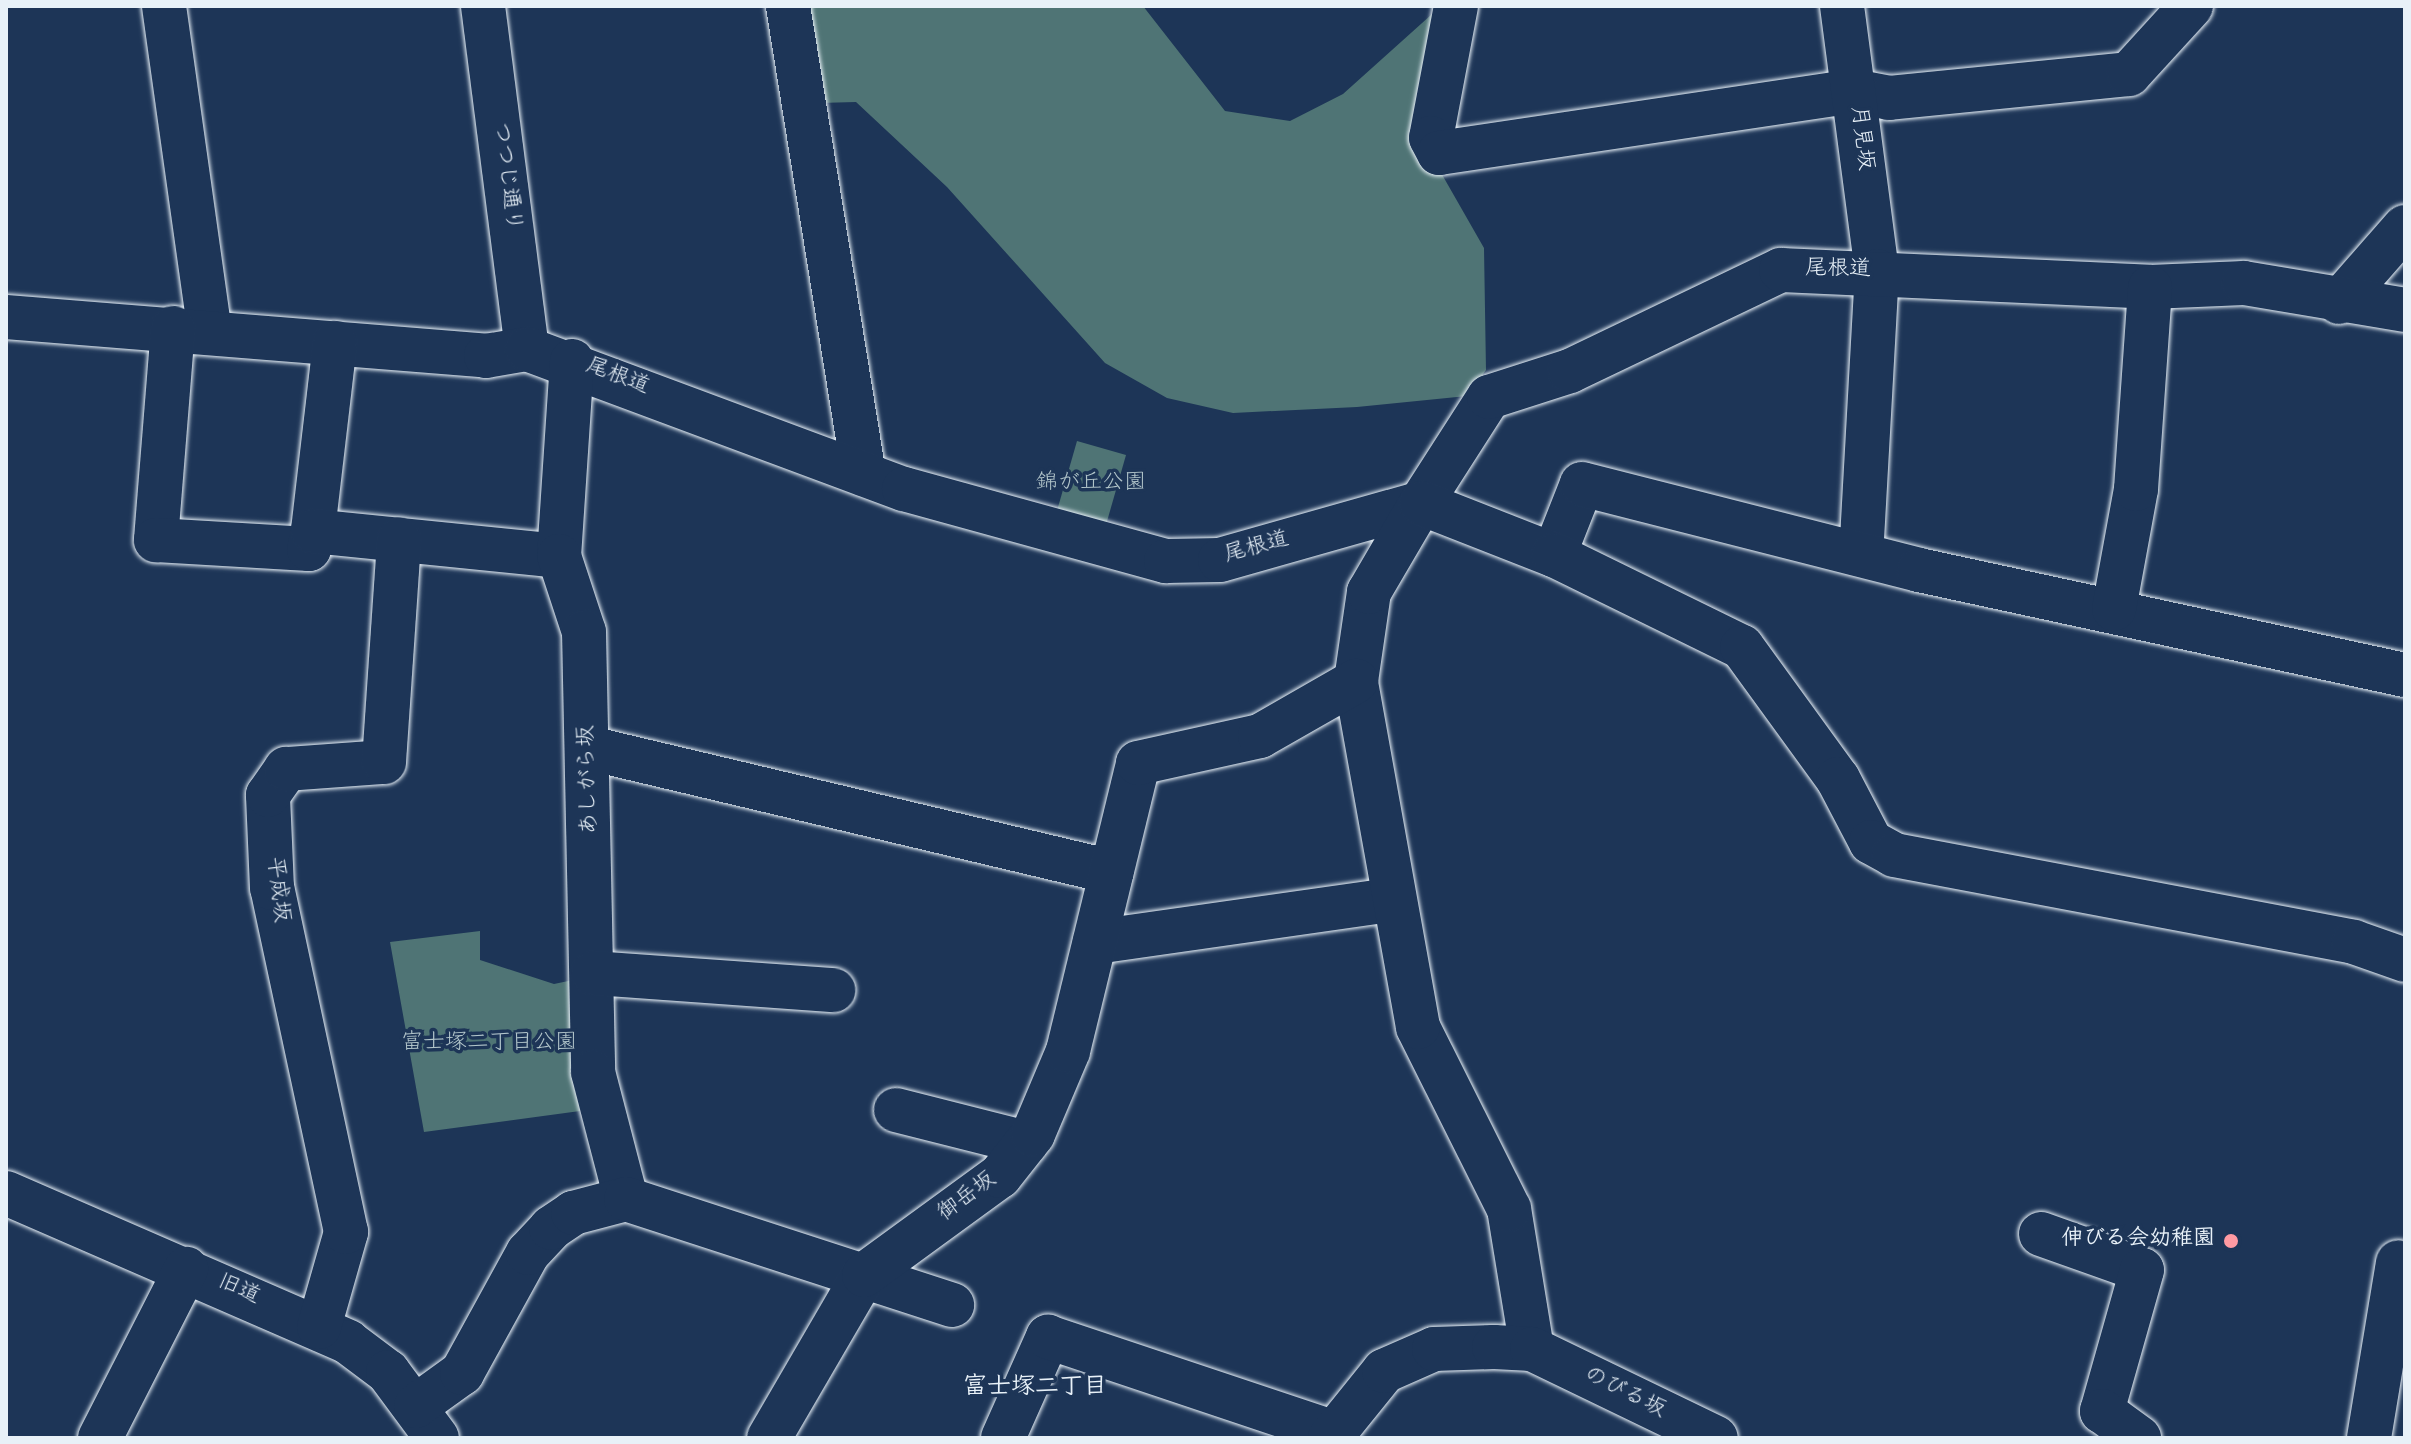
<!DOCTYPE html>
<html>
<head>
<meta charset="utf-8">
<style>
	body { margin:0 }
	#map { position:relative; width:2411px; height:1444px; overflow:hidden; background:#1d3557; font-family:"Gochi Hand","Klee One",sans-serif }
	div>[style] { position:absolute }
	.green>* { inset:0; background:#4f7475; transform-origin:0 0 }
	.roads { filter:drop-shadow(0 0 2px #e8f1f8) drop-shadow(0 0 2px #e8f1f8) }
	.minor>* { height:44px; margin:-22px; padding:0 22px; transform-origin:22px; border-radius:22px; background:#1d3557 }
	.dots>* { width:22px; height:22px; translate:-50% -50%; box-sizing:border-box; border:4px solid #1d3557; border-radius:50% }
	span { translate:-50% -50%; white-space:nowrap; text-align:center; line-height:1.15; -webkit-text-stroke:7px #1d3557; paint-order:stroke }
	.street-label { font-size:22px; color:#e8f1f8 }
	.park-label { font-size:22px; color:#b2c5ca }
	.poi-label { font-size:22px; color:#e8f1f8; font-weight:700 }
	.right { translate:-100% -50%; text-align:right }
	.neighbourhood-label { font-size:24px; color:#e8f1f8; font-weight:700 }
	.frame { position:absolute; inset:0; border:8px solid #e8f1f8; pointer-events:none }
</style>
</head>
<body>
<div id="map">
	<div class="green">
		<div style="clip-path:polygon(806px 6px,1143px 6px,1225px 111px,1290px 121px,1343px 94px,1441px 6px,1424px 143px,1484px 248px,1486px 370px,1467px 396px,1357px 407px,1233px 413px,1167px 398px,1105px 363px,947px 187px,856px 102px,819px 103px)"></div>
		<div style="left:1077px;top:441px;width:51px;height:78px;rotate:16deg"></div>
		<div style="clip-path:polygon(480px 931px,480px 960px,554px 984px,573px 980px,580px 1111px,424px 1132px,390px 942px)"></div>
	</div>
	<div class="roads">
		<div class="minor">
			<div style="left:164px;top:6px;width:329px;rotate:82deg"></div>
			<div style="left:483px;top:6px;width:346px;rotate:82.7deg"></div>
			<div style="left:788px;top:6px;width:474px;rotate:80.8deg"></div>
			<div style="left:1456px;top:6px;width:134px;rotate:100.7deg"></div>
			<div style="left:1431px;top:138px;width:17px;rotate:62deg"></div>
			<div style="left:1439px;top:153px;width:420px;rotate:-8.5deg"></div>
			<div style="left:1854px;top:91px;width:36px;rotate:11deg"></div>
			<div style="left:1889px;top:98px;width:241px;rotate:-5.7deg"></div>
			<div style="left:2129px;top:74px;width:92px;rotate:-47.6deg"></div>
			<div style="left:1842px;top:6px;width:267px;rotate:82.5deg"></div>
			<div style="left:1877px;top:271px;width:282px;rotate:93.2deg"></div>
			<div style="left:2339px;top:302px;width:100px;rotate:-48.7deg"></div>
			<div style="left:6px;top:317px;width:482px;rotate:4.6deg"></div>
			<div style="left:486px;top:356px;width:42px;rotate:-9.7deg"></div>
			<div style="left:527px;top:349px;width:402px;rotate:20.4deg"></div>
			<div style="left:904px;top:489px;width:272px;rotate:15.4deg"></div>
			<div style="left:1166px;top:561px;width:54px;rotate:-1.1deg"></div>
			<div style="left:1220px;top:560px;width:209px;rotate:-15.8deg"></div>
			<div style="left:1421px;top:503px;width:126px;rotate:-57.3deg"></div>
			<div style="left:1489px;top:397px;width:85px;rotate:-17.8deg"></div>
			<div style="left:1570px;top:371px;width:234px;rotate:-25.6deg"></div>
			<div style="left:1781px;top:270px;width:369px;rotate:2.6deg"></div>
			<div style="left:2150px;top:287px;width:94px;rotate:-2.4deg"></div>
			<div style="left:2244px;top:283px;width:163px;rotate:9.5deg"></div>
			<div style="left:173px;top:328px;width:213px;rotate:94.6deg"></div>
			<div style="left:156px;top:540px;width:153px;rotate:3.4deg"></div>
			<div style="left:309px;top:549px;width:18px;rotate:-77deg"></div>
			<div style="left:335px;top:343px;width:189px;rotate:96.7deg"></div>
			<div style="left:313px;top:531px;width:247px;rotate:5.8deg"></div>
			<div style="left:572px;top:361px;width:195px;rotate:93.8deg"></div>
			<div style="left:559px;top:556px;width:80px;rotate:71.8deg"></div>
			<div style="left:584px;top:632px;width:440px;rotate:88.8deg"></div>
			<div style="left:593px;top:1072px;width:131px;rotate:75.4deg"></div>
			<div style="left:1554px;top:555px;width:76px;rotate:-68.5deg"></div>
			<div style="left:1582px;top:484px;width:348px;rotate:14.3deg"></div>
			<div style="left:1919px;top:570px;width:497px;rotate:12.2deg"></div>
			<div style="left:2114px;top:609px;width:122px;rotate:-79.6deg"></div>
			<div style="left:2136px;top:489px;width:202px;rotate:-86deg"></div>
			<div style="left:589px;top:748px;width:537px;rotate:13.34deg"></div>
			<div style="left:1095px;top:942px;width:299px;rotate:-8.1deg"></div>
			<div style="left:593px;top:973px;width:241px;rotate:4.1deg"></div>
			<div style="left:896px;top:1110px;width:134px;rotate:14.2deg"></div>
			<div style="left:6px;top:1193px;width:373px;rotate:23.5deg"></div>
			<div style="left:348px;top:1342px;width:50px;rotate:36.9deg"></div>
			<div style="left:388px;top:1372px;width:82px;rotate:53.4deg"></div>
			<div style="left:2041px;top:1234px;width:107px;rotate:19.6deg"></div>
			<div style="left:2142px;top:1270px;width:147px;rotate:105.8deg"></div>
			<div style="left:2102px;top:1411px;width:46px;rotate:36.1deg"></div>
			<div style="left:319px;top:1327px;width:99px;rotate:-74.1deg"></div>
			<div style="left:346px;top:1232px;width:352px;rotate:-102.1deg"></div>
			<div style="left:272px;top:888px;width:93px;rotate:-92.5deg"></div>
			<div style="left:268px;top:795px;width:32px;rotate:-55deg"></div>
			<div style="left:286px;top:769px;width:98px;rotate:-4.1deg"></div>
			<div style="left:384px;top:762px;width:223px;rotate:-86.1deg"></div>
			<div style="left:1532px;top:1349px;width:142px;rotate:-99.3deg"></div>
			<div style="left:1509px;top:1209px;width:203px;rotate:-116.6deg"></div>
			<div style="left:1418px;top:1027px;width:352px;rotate:-100.2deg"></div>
			<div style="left:1356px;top:681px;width:90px;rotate:-81.7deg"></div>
			<div style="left:1369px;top:592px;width:103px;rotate:-59.7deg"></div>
			<div style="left:1421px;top:503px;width:143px;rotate:21.4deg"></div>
			<div style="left:1554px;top:555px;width:209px;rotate:26.1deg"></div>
			<div style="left:1742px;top:647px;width:163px;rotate:54deg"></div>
			<div style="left:1838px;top:779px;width:71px;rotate:62.4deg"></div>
			<div style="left:1871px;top:842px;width:26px;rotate:29deg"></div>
			<div style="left:1894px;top:855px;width:468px;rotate:10.7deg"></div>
			<div style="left:2354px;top:942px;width:54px;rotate:19.4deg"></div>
			<div style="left:416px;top:1406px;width:57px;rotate:-35.7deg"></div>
			<div style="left:462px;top:1373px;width:137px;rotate:-61.2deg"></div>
			<div style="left:528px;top:1253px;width:34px;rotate:-47deg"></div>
			<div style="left:551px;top:1228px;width:27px;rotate:-34deg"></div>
			<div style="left:573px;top:1213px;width:55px;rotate:-14.8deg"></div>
			<div style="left:626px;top:1199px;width:343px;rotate:18deg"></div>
			<div style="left:100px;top:1438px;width:190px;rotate:-63deg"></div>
			<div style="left:769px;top:1438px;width:189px;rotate:-59.8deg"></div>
			<div style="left:864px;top:1275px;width:168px;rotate:-36.1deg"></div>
			<div style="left:1000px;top:1176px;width:53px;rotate:-51.8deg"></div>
			<div style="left:1033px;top:1134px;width:90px;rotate:-67.1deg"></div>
			<div style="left:1068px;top:1051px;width:296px;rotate:-76.3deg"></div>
			<div style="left:1138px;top:763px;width:125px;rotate:-12.5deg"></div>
			<div style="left:1260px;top:736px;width:111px;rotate:-29.8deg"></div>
			<div style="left:1003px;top:1438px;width:111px;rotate:-66deg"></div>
			<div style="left:1048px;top:1337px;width:299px;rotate:18.5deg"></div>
			<div style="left:1330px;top:1438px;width:86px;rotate:-51.1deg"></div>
			<div style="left:1384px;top:1371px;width:55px;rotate:-23.7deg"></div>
			<div style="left:1434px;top:1349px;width:60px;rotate:-1.9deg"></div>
			<div style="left:1494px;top:1347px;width:38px;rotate:3deg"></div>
			<div style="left:1532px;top:1349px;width:204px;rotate:25.8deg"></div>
			<div style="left:2369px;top:1438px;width:178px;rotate:-80.6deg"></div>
		</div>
	</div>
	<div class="dots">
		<div style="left:2231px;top:1241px;background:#ff9aa2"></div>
	</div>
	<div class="street-label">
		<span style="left:1860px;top:138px;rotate:83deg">月見坂</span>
		<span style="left:505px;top:177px;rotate:83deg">つつじ通り</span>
		<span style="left:1838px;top:271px;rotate:1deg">尾根道</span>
		<span style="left:617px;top:378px;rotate:21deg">尾根道</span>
		<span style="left:1257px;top:549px;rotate:-15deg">尾根道</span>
		<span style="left:590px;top:780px;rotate:-92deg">あしがら坂</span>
		<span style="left:276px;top:890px;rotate:83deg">平成坂</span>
		<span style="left:968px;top:1198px;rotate:-37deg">御岳坂</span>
		<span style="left:238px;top:1291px;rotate:24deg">旧道</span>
		<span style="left:1624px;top:1394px;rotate:26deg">のびる坂</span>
	</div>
	<div class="park-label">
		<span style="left:1091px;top:485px">錦が丘公園</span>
		<span style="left:489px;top:1045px">富士塚二丁目公園</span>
	</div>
	<div class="poi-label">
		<span class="right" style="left:2215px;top:1241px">伸びる会幼稚園</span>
	</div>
	<div class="neighbourhood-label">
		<span style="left:1035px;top:1389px">富士塚二丁目</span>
	</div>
	<div class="frame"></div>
</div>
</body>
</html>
